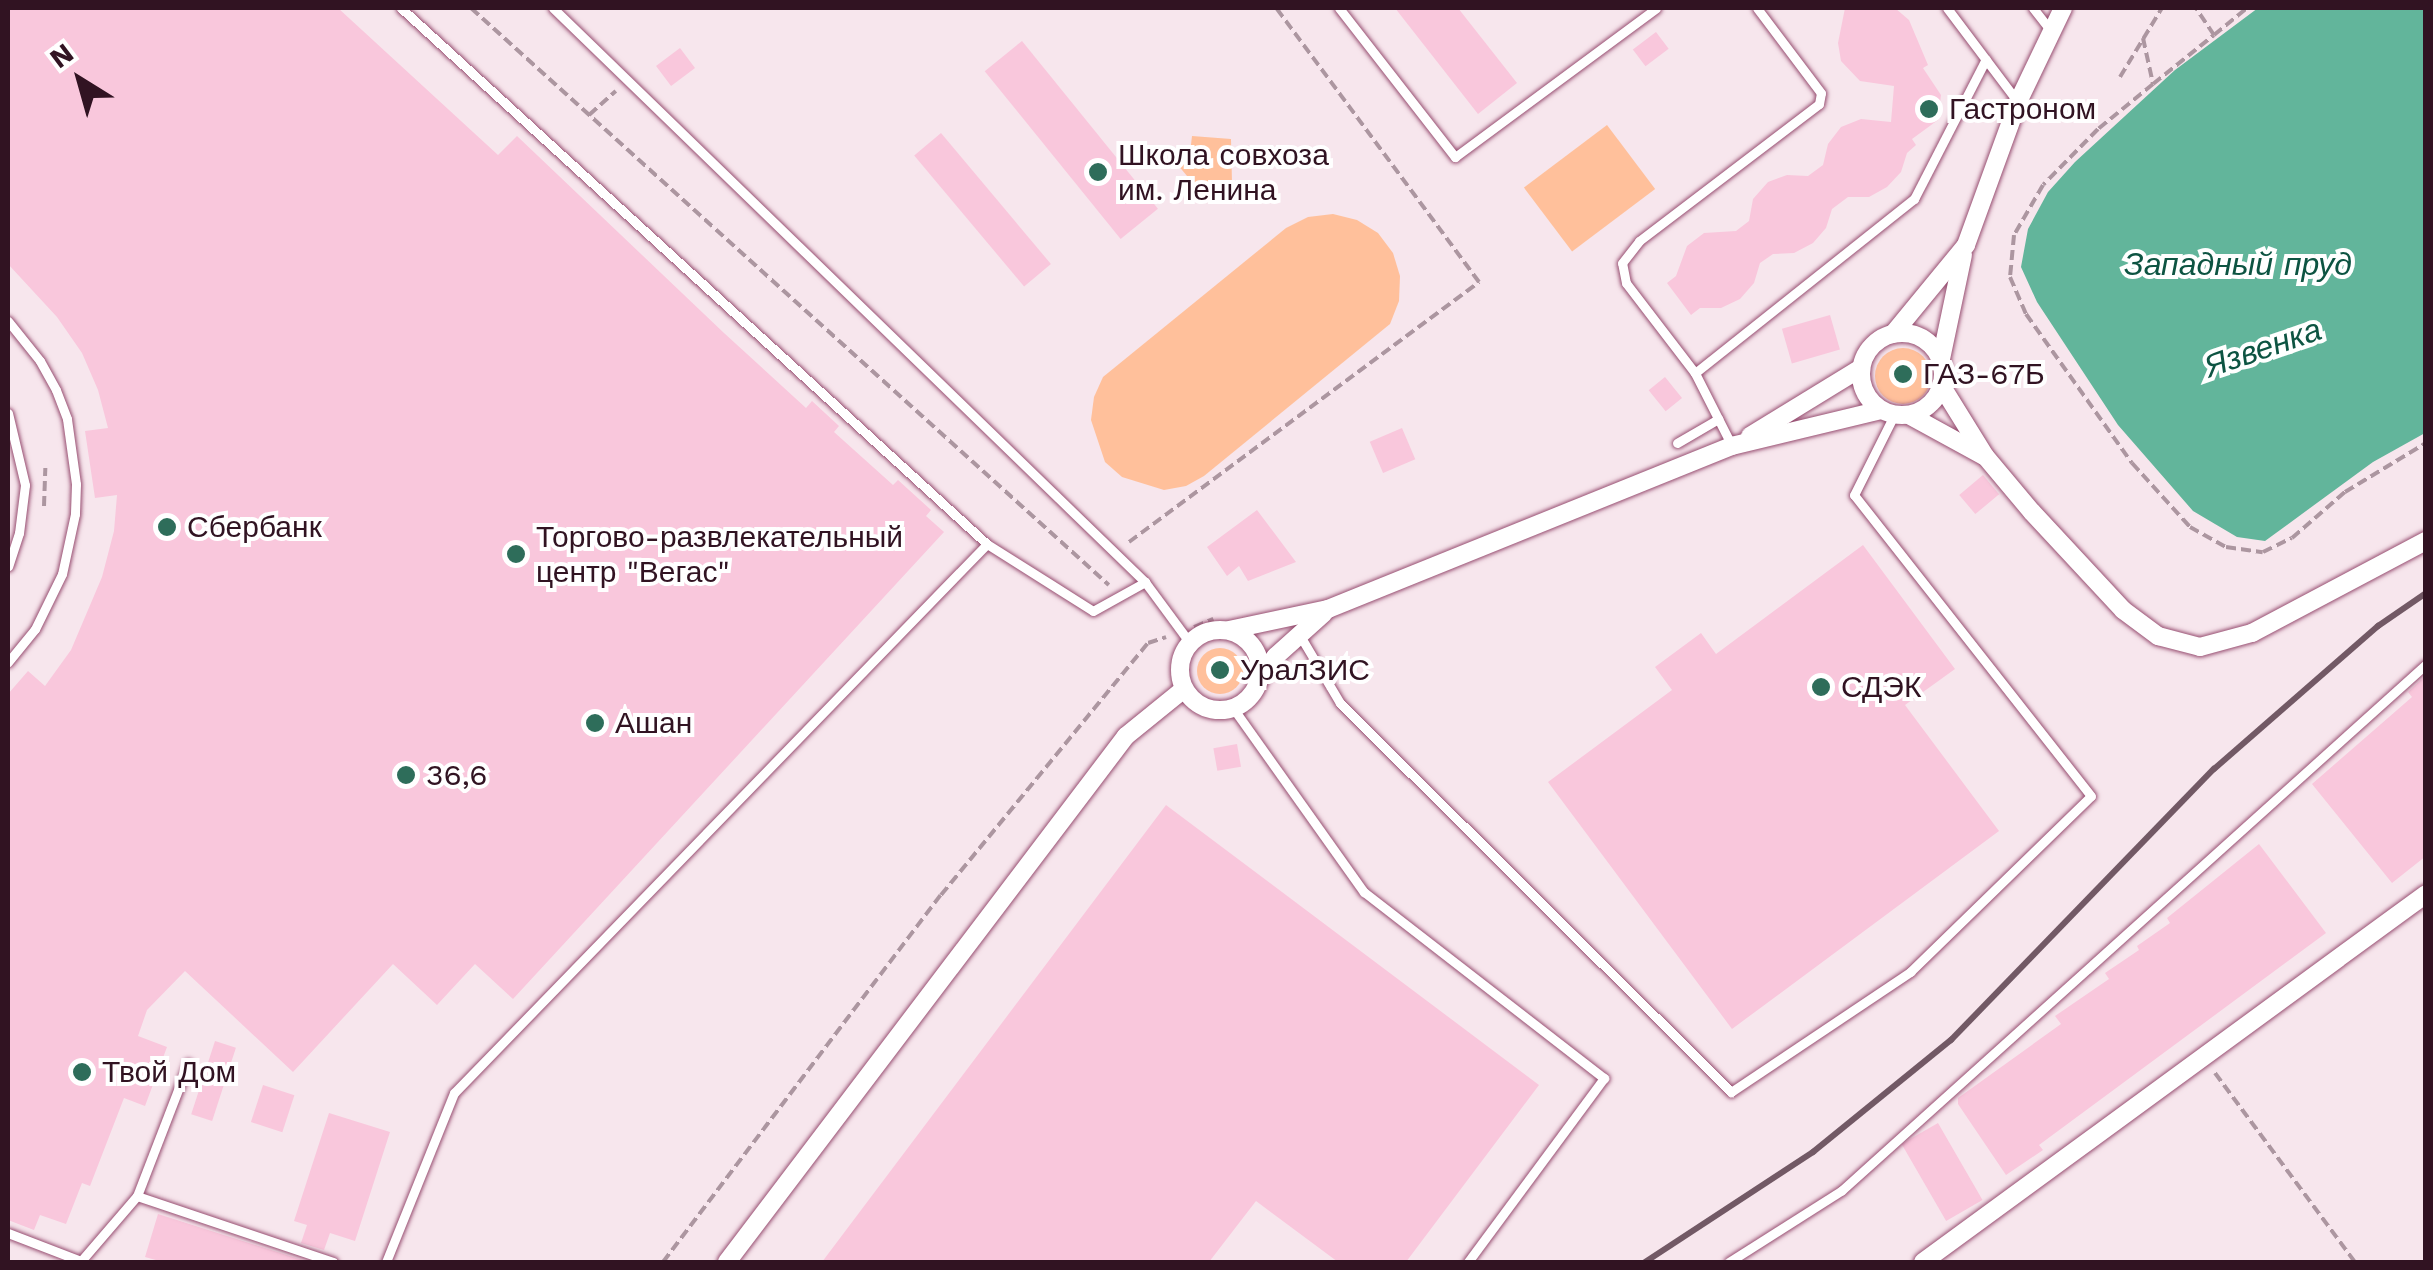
<!DOCTYPE html>
<html>
<head>
<meta charset="utf-8">
<style>
	body { margin:0 }
	#map { position:relative; width:2433px; height:1270px; overflow:hidden; background:#f7e6ed; font-family:"Work Sans",sans-serif }
	div>[style] { position:absolute }
	.green>* { inset:0; background:#ffc09b; transform-origin:0 0 }
	.round { border-radius:50% }
	.water>* { inset:0; background:#62b59b }
	.building>* { inset:0; background:#f9c7dc; transform-origin:0 0 }
	.path>* { height:4px; margin-top:-2px; transform-origin:0; background:repeating-linear-gradient(90deg,#ac96a0 0 10px,transparent 0 15px) }
	.roads { filter:drop-shadow(0 0 2px #974e71) drop-shadow(0 0 2px #974e71) }
	.lane>* { height:9px; margin:-4.5px; padding:0 4.5px; transform-origin:4.5px; border-radius:4.5px; background:#fff }
	.street>* { height:18px; margin:-9px; padding:0 9px; transform-origin:9px; border-radius:9px; background:#fff }
	.street>.ring { margin:-9px; padding:0; box-sizing:content-box; background:none; border:18px solid #fff; border-radius:50% }
	.rail>* { height:6px; margin:-3px; padding:0 3px; transform-origin:3px; border-radius:3px; background:#725965 }
	.dots>* { width:28px; height:28px; translate:-50% -50%; box-sizing:border-box; border:5px solid #fff; border-radius:50% }
	span { translate:-50% -50%; white-space:nowrap; text-align:center; line-height:1.15; -webkit-text-stroke:8px #fff; paint-order:stroke }
	.poi-label { font-size:30px; color:#311322 }
	.left { translate:0 -50%; text-align:left }
	.water-label { font-size:32px; color:#0d5442; font-style:italic }
	.frame { position:absolute; inset:0; border:10px solid #311322; pointer-events:none }
	.north { position:absolute; left:30px; top:30px; width:100px; height:100px; -webkit-text-stroke:8px #fff; paint-order:stroke; rotate:323deg; font-size:28px; font-weight:700; line-height:40px; text-align:center; color:#311322 }
	.north::after { content:''; display:block; margin:auto; width:35px; height:45px; background:#311322; clip-path:polygon(50% 0,100% 100%,50% 72%,0 100%) }
</style>
</head>
<body>
<div id="map">
	<div class="green">
		<div style="left:1607px;top:125px;width:80px;height:104px;rotate:53deg"></div>
		<div style="clip-path:polygon(1192px 136px,1231px 139px,1232px 183px,1208px 201px,1177px 164px,1190px 153px)"></div>
		<div style="clip-path:polygon(1333px 214px,1357px 220px,1378px 233px,1393px 253px,1400px 276px,1399px 301px,1390px 324px,1204px 476px,1186px 486px,1164px 490px,1122px 477px,1105px 462px,1091px 420px,1094px 397px,1103px 377px,1286px 228px,1308px 217px)"></div>
		<div class="round" style="left:1875px;top:348px;width:56px;height:56px"></div>
		<div class="round" style="left:1197px;top:648px;width:46px;height:46px"></div>
	</div>
	<div class="water">
		<div style="clip-path:polygon(2258px 8px,2426px 8px,2425px 433px,2373px 462px,2265px 541px,2237px 537px,2193px 511px,2118px 425px,2037px 302px,2021px 267px,2028px 229px,2048px 192px,2075px 162px,2175px 70px)"></div>
	</div>
	<div class="building">
		<div style="clip-path:polygon(8px 8px,338px 8px,498px 155px,517px 136px,724px 333px,806px 408px,812px 401px,839px 426px,834px 432px,893px 485px,898px 480px,931px 510px,926px 516px,944px 532px,513px 999px,475px 964px,437px 1005px,393px 964px,293px 1072px,185px 971px,147px 1010px,138px 1036px,167px 1047px,145px 1106px,124px 1098px,90px 1186px,82px 1183px,66px 1224px,40px 1215px,34px 1230px,8px 1220px,8px 694px,28px 671px,45px 686px,71px 650px,102px 577px,114px 531px,117px 495px,95px 498px,85px 431px,108px 428px,98px 390px,82px 353px,57px 317px,8px 264px)"></div>
		<div style="clip-path:polygon(1395px 8px,1458px 8px,1517px 83px,1478px 114px)"></div>
		<div style="clip-path:polygon(1845px 8px,1895px 8px,1909px 20px,1928px 65px,1923px 68px,1941px 95px,1938px 120px,1912px 139px,1916px 145px,1907px 153px,1901px 172px,1887px 187px,1869px 197px,1848px 197px,1832px 209px,1826px 228px,1813px 243px,1794px 253px,1773px 254px,1760px 263px,1754px 283px,1740px 299px,1721px 308px,1700px 308px,1691px 315px,1667px 283px,1676px 276px,1687px 246px,1704px 233px,1736px 231px,1749px 221px,1753px 199px,1768px 182px,1787px 175px,1808px 176px,1823px 165px,1828px 144px,1841px 127px,1861px 119px,1891px 122px,1894px 86px,1860px 81px,1841px 61px,1838px 43px)"></div>
		<div style="left:1656px;top:32px;width:21px;height:29px;rotate:53deg"></div>
		<div style="left:1022px;top:41px;width:216px;height:48px;rotate:51deg"></div>
		<div style="left:680px;top:48px;width:25px;height:30px;rotate:53deg"></div>
		<div style="left:941px;top:133px;width:171px;height:35px;rotate:50deg"></div>
		<div style="left:1830px;top:315px;width:36px;height:50px;rotate:74deg"></div>
		<div style="left:1665px;top:377px;width:27px;height:21px;rotate:51deg"></div>
		<div style="left:1402px;top:428px;width:34px;height:35px;rotate:67deg"></div>
		<div style="left:1983px;top:475px;width:25px;height:31px;rotate:50deg"></div>
		<div style="clip-path:polygon(1257px 510px,1296px 562px,1248px 581px,1239px 566px,1227px 576px,1207px 547px)"></div>
		<div style="clip-path:polygon(1863px 545px,1955px 669px,1905px 705px,1999px 831px,1732px 1029px,1548px 782px,1672px 690px,1655px 667px,1701px 633px,1716px 654px)"></div>
		<div style="clip-path:polygon(2426px 675px,2426px 856px,2392px 883px,2312px 784px,2412px 697px,2408px 692px)"></div>
		<div style="left:1237px;top:744px;width:23px;height:24px;rotate:80deg"></div>
		<div style="clip-path:polygon(1166px 805px,1539px 1085px,1406px 1262px,1338px 1262px,1256px 1201px,1209px 1262px,822px 1262px)"></div>
		<div style="clip-path:polygon(2259px 844px,2326px 933px,2039px 1145px,2043px 1150px,2006px 1175px,1958px 1104px,1958px 1098px,2061px 1024px,2055px 1016px,2109px 979px,2105px 973px,2139px 950px,2137px 946px,2170px 923px,2167px 918px)"></div>
		<div style="left:215px;top:1041px;width:22px;height:77px;rotate:18deg"></div>
		<div style="left:263px;top:1085px;width:33px;height:39px;rotate:18deg"></div>
		<div style="clip-path:polygon(329px 1113px,390px 1132px,355px 1241px,330px 1233px,324px 1250px,301px 1243px,307px 1225px,294px 1221px)"></div>
		<div style="left:1938px;top:1123px;width:89px;height:42px;rotate:60deg"></div>
		<div style="clip-path:polygon(158px 1214px,296px 1258px,309px 1262px,163px 1262px,145px 1257px)"></div>
	</div>
	<div class="path">
		<div style="left:471px;top:8px;width:860px;rotate:42.13deg"></div>
		<div style="left:2214px;top:35px;width:43px;rotate:-39.3deg"></div>
		<div style="left:2143px;top:38px;width:47px;rotate:77.7deg"></div>
		<div style="left:2153px;top:84px;width:71px;rotate:140.7deg"></div>
		<div style="left:2098px;top:129px;width:78px;rotate:134.5deg"></div>
		<div style="left:2043px;top:185px;width:58px;rotate:120.1deg"></div>
		<div style="left:2014px;top:235px;width:42px;rotate:95.4deg"></div>
		<div style="left:2010px;top:277px;width:40px;rotate:66.6deg"></div>
		<div style="left:2026px;top:314px;width:183px;rotate:54.6deg"></div>
		<div style="left:2132px;top:463px;width:86px;rotate:47.8deg"></div>
		<div style="left:2190px;top:527px;width:41px;rotate:29.1deg"></div>
		<div style="left:2226px;top:547px;width:37px;rotate:8deg"></div>
		<div style="left:2263px;top:552px;width:32px;rotate:-26deg"></div>
		<div style="left:2292px;top:538px;width:70px;rotate:-41deg"></div>
		<div style="left:2345px;top:492px;width:95px;rotate:-31.2deg"></div>
		<div style="left:2120px;top:77px;width:81px;rotate:-58.7deg"></div>
		<div style="left:2153px;top:84px;width:78px;rotate:-38.8deg"></div>
		<div style="left:2214px;top:35px;width:32px;rotate:-124deg"></div>
		<div style="left:589px;top:115px;width:36px;rotate:-42deg"></div>
		<div style="left:44px;top:506px;width:38px;rotate:-88deg"></div>
		<div style="left:1129px;top:542px;width:436px;rotate:-36.6deg"></div>
		<div style="left:1479px;top:282px;width:341px;rotate:-126.5deg"></div>
		<div style="left:1194px;top:627px;width:21px;rotate:-23deg"></div>
		<div style="left:2215px;top:1073px;width:235px;rotate:53.5deg"></div>
		<div style="left:663px;top:1262px;width:460px;rotate:-52.9deg"></div>
		<div style="left:941px;top:895px;width:326px;rotate:-50.6deg"></div>
		<div style="left:1148px;top:643px;width:19px;rotate:-18deg"></div>
	</div>
	<div class="roads">
		<div class="lane">
			<div style="left:401px;top:8px;width:794px;rotate:42.45deg"></div>
			<div style="left:987px;top:544px;width:125px;rotate:32.3deg"></div>
			<div style="left:1093px;top:611px;width:60px;rotate:-29.1deg"></div>
			<div style="left:553px;top:8px;width:825px;rotate:44.12deg"></div>
			<div style="left:1145px;top:582px;width:76px;rotate:53.6deg"></div>
			<div style="left:1339px;top:8px;width:189px;rotate:52.1deg"></div>
			<div style="left:1455px;top:157px;width:250px;rotate:-36.5deg"></div>
			<div style="left:1947px;top:8px;width:116px;rotate:53deg"></div>
			<div style="left:2033px;top:8px;width:29px;rotate:52deg"></div>
			<div style="left:8px;top:321px;width:51px;rotate:51.3deg"></div>
			<div style="left:40px;top:361px;width:33px;rotate:61deg"></div>
			<div style="left:56px;top:390px;width:31px;rotate:69deg"></div>
			<div style="left:67px;top:419px;width:66px;rotate:82.1deg"></div>
			<div style="left:76px;top:484px;width:30px;rotate:92deg"></div>
			<div style="left:75px;top:514px;width:61px;rotate:102.2deg"></div>
			<div style="left:62px;top:574px;width:61px;rotate:116.1deg"></div>
			<div style="left:35px;top:629px;width:43px;rotate:129.3deg"></div>
			<div style="left:1695px;top:373px;width:280px;rotate:-38.5deg"></div>
			<div style="left:1914px;top:199px;width:157px;rotate:-62.8deg"></div>
			<div style="left:8px;top:413px;width:74px;rotate:76.7deg"></div>
			<div style="left:25px;top:485px;width:48px;rotate:97.1deg"></div>
			<div style="left:19px;top:533px;width:35px;rotate:108deg"></div>
			<div style="left:1677px;top:443px;width:48px;rotate:-30.3deg"></div>
			<div style="left:1732px;top:446px;width:82px;rotate:-116.9deg"></div>
			<div style="left:1695px;top:373px;width:113px;rotate:-127.5deg"></div>
			<div style="left:1626px;top:283px;width:20px;rotate:-101deg"></div>
			<div style="left:1622px;top:263px;width:28px;rotate:-52deg"></div>
			<div style="left:1639px;top:241px;width:226px;rotate:-37.3deg"></div>
			<div style="left:1819px;top:104px;width:11px;rotate:-80deg"></div>
			<div style="left:1821px;top:93px;width:106px;rotate:-127deg"></div>
			<div style="left:1299px;top:634px;width:80px;rotate:59.3deg"></div>
			<div style="left:1340px;top:703px;width:552px;rotate:44.85deg"></div>
			<div style="left:1731px;top:1092px;width:216px;rotate:-33.8deg"></div>
			<div style="left:1910px;top:972px;width:252px;rotate:-44.2deg"></div>
			<div style="left:2091px;top:796px;width:383px;rotate:-128.2deg"></div>
			<div style="left:1854px;top:495px;width:89px;rotate:-63.4deg"></div>
			<div style="left:1233px;top:708px;width:226px;rotate:54.6deg"></div>
			<div style="left:1364px;top:892px;width:304px;rotate:37.8deg"></div>
			<div style="left:1604px;top:1078px;width:229px;rotate:126.5deg"></div>
			<div style="left:137px;top:1196px;width:207px;rotate:18.6deg"></div>
			<div style="left:8px;top:1233px;width:78px;rotate:21deg"></div>
			<div style="left:81px;top:1261px;width:86px;rotate:-49.3deg"></div>
			<div style="left:137px;top:1196px;width:142px;rotate:-68.9deg"></div>
			<div style="left:386px;top:1262px;width:182px;rotate:-68.1deg"></div>
			<div style="left:454px;top:1093px;width:765px;rotate:-45.85deg"></div>
			<div style="left:1729px;top:1262px;width:133px;rotate:-32.4deg"></div>
			<div style="left:1841px;top:1191px;width:787px;rotate:-42.01deg"></div>
		</div>
		<div class="street">
			<div class="ring" style="left:1861px;top:333px;width:64px;height:64px"></div>
			<div style="left:1893px;top:334px;width:115px;rotate:-50.6deg"></div>
			<div style="left:1966px;top:245px;width:152px;rotate:-70deg"></div>
			<div style="left:2018px;top:102px;width:104px;rotate:-64.4deg"></div>
			<div style="left:1941px;top:359px;width:106px;rotate:-78.1deg"></div>
			<div style="left:1941px;top:385px;width:84px;rotate:58.2deg"></div>
			<div style="left:1985px;top:456px;width:73px;rotate:50deg"></div>
			<div style="left:2032px;top:512px;width:134px;rotate:47.1deg"></div>
			<div style="left:2123px;top:610px;width:44px;rotate:36.6deg"></div>
			<div style="left:2158px;top:636px;width:43px;rotate:14.7deg"></div>
			<div style="left:2200px;top:647px;width:54px;rotate:-15.1deg"></div>
			<div style="left:2252px;top:633px;width:197px;rotate:-27.9deg"></div>
			<div style="left:1909px;top:415px;width:85px;rotate:28.7deg"></div>
			<div style="left:1750px;top:436px;width:130px;rotate:-31.5deg"></div>
			<div style="left:1229px;top:630px;width:101px;rotate:-12deg"></div>
			<div style="left:1328px;top:609px;width:436px;rotate:-22deg"></div>
			<div style="left:1732px;top:446px;width:153px;rotate:-13.6deg"></div>
			<div class="ring" style="left:1180px;top:630px;width:62px;height:62px"></div>
			<div style="left:1259px;top:680px;width:29px;rotate:-55deg"></div>
			<div style="left:1276px;top:656px;width:64px;rotate:-41.9deg"></div>
			<div style="left:727px;top:1262px;width:660px;rotate:-52.82deg"></div>
			<div style="left:1126px;top:736px;width:75px;rotate:-39deg"></div>
			<div style="left:1923px;top:1262px;width:623px;rotate:-36.19deg"></div>
		</div>
	</div>
	<div class="rail">
		<div style="left:1645px;top:1262px;width:201px;rotate:-33.2deg"></div>
		<div style="left:1813px;top:1152px;width:178px;rotate:-39.1deg"></div>
		<div style="left:1951px;top:1040px;width:378px;rotate:-45.9deg"></div>
		<div style="left:2214px;top:769px;width:218px;rotate:-41.1deg"></div>
		<div style="left:2378px;top:626px;width:58px;rotate:-34.5deg"></div>
	</div>
	<div class="dots">
		<div style="left:1929px;top:109px;background:#2e6d5a"></div>
		<div style="left:1098px;top:172px;background:#2e6d5a"></div>
		<div style="left:1903px;top:374px;background:#2e6d5a"></div>
		<div style="left:167px;top:527px;background:#2e6d5a"></div>
		<div style="left:516px;top:554px;background:#2e6d5a"></div>
		<div style="left:1220px;top:670px;background:#2e6d5a"></div>
		<div style="left:1821px;top:687px;background:#2e6d5a"></div>
		<div style="left:595px;top:723px;background:#2e6d5a"></div>
		<div style="left:406px;top:775px;background:#2e6d5a"></div>
		<div style="left:82px;top:1072px;background:#2e6d5a"></div>
	</div>
	<div class="poi-label">
		<span class="left" style="left:1949px;top:109px">Гастроном</span>
		<span class="left" style="left:1118px;top:172px">Школа совхоза<br>им. Ленина</span>
		<span class="left" style="left:1923px;top:374px">ГАЗ-67Б</span>
		<span class="left" style="left:187px;top:527px">Сбербанк</span>
		<span class="left" style="left:536px;top:554px">Торгово-развлекательный<br>центр "Вегас"</span>
		<span class="left" style="left:1240px;top:670px">УралЗИС</span>
		<span class="left" style="left:1841px;top:687px">СДЭК</span>
		<span class="left" style="left:615px;top:723px">Ашан</span>
		<span class="left" style="left:426px;top:775px">36,6</span>
		<span class="left" style="left:102px;top:1072px">Твой Дом</span>
	</div>
	<div class="water-label">
		<span style="left:2238px;top:264px">Западный пруд</span>
		<span style="left:2263px;top:348px;rotate:-19deg">Язвенка</span>
	</div>
	<div class="frame"></div>
	<div class="north">N</div>
</div>
</body>
</html>
